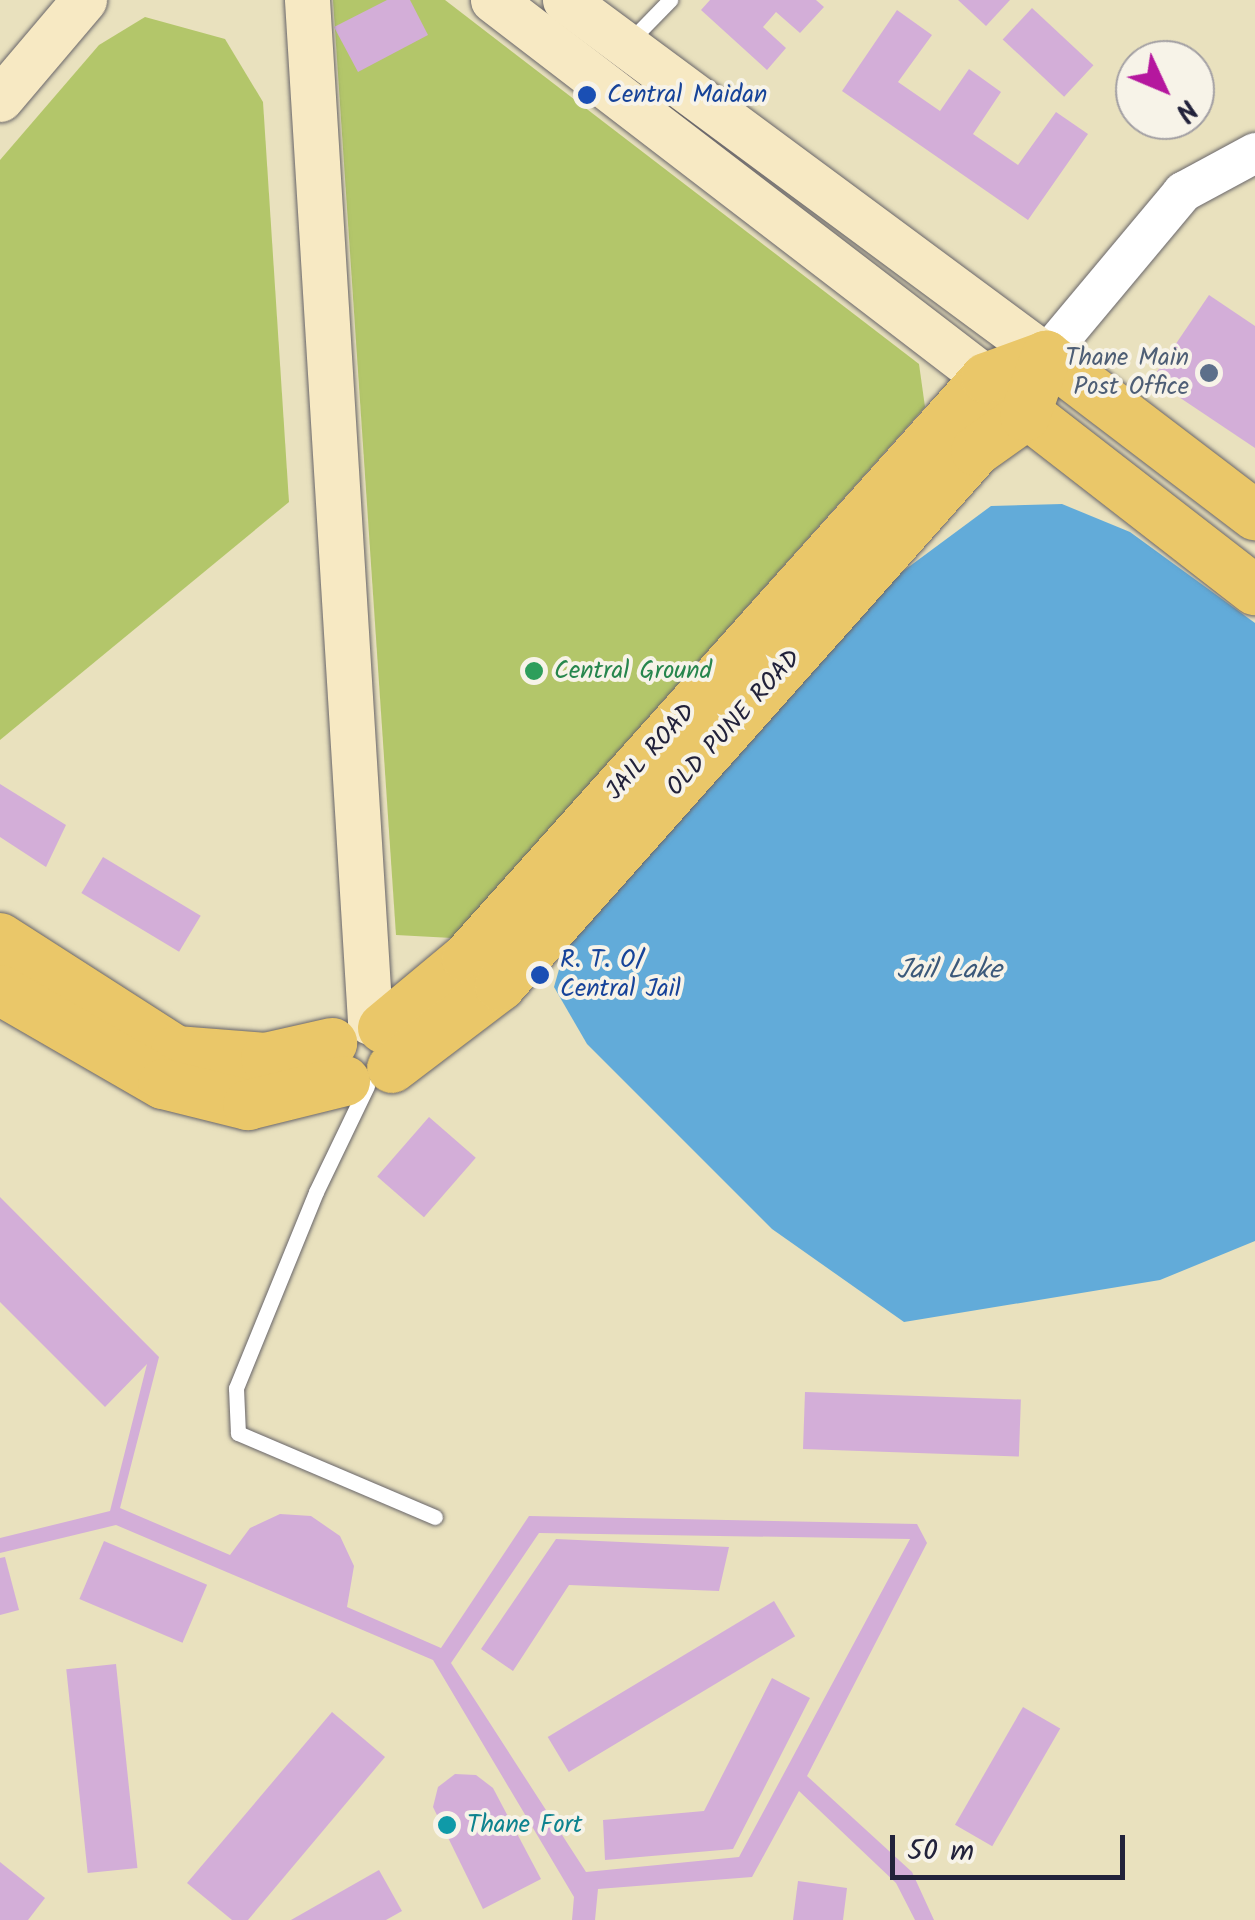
<!DOCTYPE html>
<html>
<head>
<meta charset="utf-8">
<style>
	body { margin:0 }
	#map { position:relative; width:1255px; height:1920px; overflow:hidden; background:#e9e1be; font-family:Kalam,sans-serif }
	div>[style] { position:absolute }
	.green>* { inset:0; background:#b3c66a }
	.water>* { inset:0; background:#62abd9 }
	.building>* { inset:0; background:#d3aed8; transform-origin:0 0 }
	.roads { filter:drop-shadow(0 0 2px #686569) drop-shadow(0 0 2px #686569) }
	.service>* { height:15px; margin:-7.5px; padding:0 7.5px; transform-origin:7.5px; border-radius:7.5px; background:#fff }
	.tertiary>* { height:40px; margin:-20px; padding:0 20px; transform-origin:20px; border-radius:20px; background:#fff }
	.secondary>* { height:45px; margin:-22.5px; padding:0 22.5px; transform-origin:22.5px; border-radius:22.5px; background:#f7e9c3 }
	.primary>* { height:50px; margin:-25px; padding:0 25px; transform-origin:25px; border-radius:25px; background:#eac769 }
	.dots>* { width:28px; height:28px; translate:-50% -50%; box-sizing:border-box; border:5px solid #f7f3e8; border-radius:50% }
	span { translate:-50% -50%; white-space:nowrap; text-align:center; line-height:1.15; -webkit-text-stroke:8px #f7f3e8; paint-order:stroke }
	.transit-label { font-size:25px; color:#164399 }
	.left { translate:0 -50%; text-align:left }
	.service-label { font-size:25px; color:#4e5e75 }
	.right { translate:-100% -50%; text-align:right }
	.leisure-label { font-size:25px; color:#27864d }
	.street-label { font-size:25px; color:#22223b }
	.culture-label { font-size:25px; color:#0d838f }
	.water-label { font-size:28px; color:#3c597a; font-style:italic }
	.north { position:absolute; left:1115px; top:40px; width:100px; height:100px; box-sizing:border-box; background:#f7f3e8; border:2px solid #a29fa3; border-radius:50%; rotate:134deg; font-size:28px; font-weight:700; line-height:40px; text-align:center; color:#22223b }
	.north::after { content:''; display:block; margin:auto; width:35px; height:45px; background:#b5179e; clip-path:polygon(50% 0,100% 100%,50% 72%,0 100%) }
	.scale { position:absolute; left:890px; top:1835px; width:235px; height:45px; box-sizing:border-box; border:5px solid #22223b; border-top:0; padding-left:12px; font-size:30px; line-height:35px; white-space:nowrap; color:#22223b; -webkit-text-stroke:8px #f7f3e8; paint-order:stroke }
</style>
</head>
<body>
<div id="map">
	<div class="green">
		<div style="clip-path:polygon(333px 0,445px 0,919px 364px,925px 407px,452px 938px,396px 935px)"></div>
		<div style="clip-path:polygon(145px 17px,225px 39px,263px 102px,289px 502px,0 740px,0 160px,99px 45px)"></div>
	</div>
	<div class="water">
		<div style="clip-path:polygon(1062px 504px,1130px 532px,1255px 623px,1255px 1241px,1160px 1280px,904px 1322px,772px 1229px,587px 1044px,554px 987px,568px 938px,887px 583px,991px 506px)"></div>
	</div>
	<div class="building">
		<div style="clip-path:polygon(387px 0,410px 0,428px 35px,358px 72px,334px 27px)"></div>
		<div style="clip-path:polygon(710px 0,816px 0,824px 7px,800px 33px,776px 12px,763px 27px,786px 48px,767px 70px,701px 10px)"></div>
		<div style="clip-path:polygon(958px 0,1010px 0,986px 26px)"></div>
		<div style="left:1032px;top:8px;width:84px;height:43px;rotate:43deg"></div>
		<div style="clip-path:polygon(897px 10px,932px 35px,898px 82px,940px 111px,969px 69px,1001px 92px,973px 134px,1018px 165px,1056px 112px,1088px 134px,1028px 220px,842px 91px)"></div>
		<div style="clip-path:polygon(1209px 295px,1255px 326px,1255px 448px,1152px 379px)"></div>
		<div style="clip-path:polygon(0 784px,66px 825px,46px 867px,0 837px)"></div>
		<div style="left:103px;top:857px;width:114px;height:42px;rotate:31deg"></div>
		<div style="left:429px;top:1117px;width:62px;height:79px;rotate:41deg"></div>
		<div style="clip-path:polygon(evenodd,0 1197px,159px 1357px,120px 1508px,230px 1555px,250px 1528px,280px 1514px,311px 1516px,340px 1536px,354px 1566px,347px 1607px,441px 1648px,529px 1516px,917px 1524px,927px 1543px,807px 1776px,912px 1872px,934px 1920px,915px 1920px,896px 1883px,799px 1791px,752px 1877px,598px 1889px,595px 1920px,572px 1920px,574px 1897px,433px 1660px,116px 1525px,0 1553px,0 1538px,110px 1511px,147px 1364px,105px 1407px,0 1302px,0 1197px,539px 1533px,910px 1539px,739px 1857px,586px 1872px,451px 1663px,539px 1533px)"></div>
		<div style="left:805px;top:1392px;width:216px;height:57px;rotate:2deg"></div>
		<div style="clip-path:polygon(556px 1539px,729px 1547px,719px 1591px,569px 1585px,513px 1671px,481px 1649px)"></div>
		<div style="left:104px;top:1541px;width:112px;height:63px;rotate:23deg"></div>
		<div style="clip-path:polygon(5px 1557px,19px 1610px,0 1615px,0 1558px)"></div>
		<div style="left:774px;top:1601px;width:41px;height:264px;rotate:59deg"></div>
		<div style="left:116px;top:1664px;width:205px;height:50px;rotate:84deg"></div>
		<div style="clip-path:polygon(772px 1678px,810px 1698px,733px 1849px,605px 1860px,603px 1820px,704px 1811px)"></div>
		<div style="left:1023px;top:1707px;width:43px;height:136px;rotate:30deg"></div>
		<div style="clip-path:polygon(332px 1712px,385px 1757px,248px 1920px,232px 1920px,187px 1883px)"></div>
		<div style="clip-path:polygon(455px 1774px,476px 1775px,493px 1788px,541px 1879px,483px 1909px,433px 1807px,438px 1787px)"></div>
		<div style="clip-path:polygon(0 1862px,45px 1898px,28px 1920px,0 1920px)"></div>
		<div style="clip-path:polygon(379px 1870px,402px 1911px,386px 1920px,291px 1920px)"></div>
		<div style="clip-path:polygon(798px 1881px,847px 1888px,843px 1920px,793px 1920px)"></div>
	</div>
	<div class="roads">
		<div class="service">
			<div style="left:627px;top:44px;width:62px;rotate:-45.7deg"></div>
			<div style="left:367px;top:1086px;width:118px;rotate:115.7deg"></div>
			<div style="left:316px;top:1192px;width:212px;rotate:112.2deg"></div>
			<div style="left:236px;top:1388px;width:45px;rotate:87.5deg"></div>
			<div style="left:238px;top:1433px;width:214px;rotate:23.1deg"></div>
		</div>
		<div class="tertiary">
			<div style="left:1046px;top:356px;width:214px;rotate:-50.1deg"></div>
			<div style="left:1183px;top:192px;width:82px;rotate:-28.4deg"></div>
		</div>
		<div class="secondary">
			<div style="left:307px;top:0;width:1024px;rotate:86.47deg"></div>
			<div style="left:493px;top:0;width:621px;rotate:37.48deg"></div>
			<div style="left:565px;top:0;width:598px;rotate:36.51deg"></div>
			<div style="left:0;top:99px;width:130px;rotate:-49.7deg"></div>
		</div>
		<div class="primary">
			<div style="left:1046px;top:356px;width:263px;rotate:37.3deg"></div>
			<div style="left:1002px;top:394px;width:320px;rotate:37.8deg"></div>
			<div style="left:0;top:938px;width:209px;rotate:32.7deg"></div>
			<div style="left:176px;top:1051px;width:90px;rotate:4.4deg"></div>
			<div style="left:266px;top:1058px;width:68px;rotate:-12.8deg"></div>
			<div style="left:0;top:990px;width:188px;rotate:30deg"></div>
			<div style="left:163px;top:1084px;width:88px;rotate:13.9deg"></div>
			<div style="left:248px;top:1105px;width:100px;rotate:-13.9deg"></div>
			<div style="left:383px;top:1028px;width:109px;rotate:-39.8deg"></div>
			<div style="left:467px;top:958px;width:778px;rotate:-48.18deg"></div>
			<div style="left:986px;top:378px;width:64px;rotate:-20.1deg"></div>
			<div style="left:392px;top:1068px;width:136px;rotate:-37.2deg"></div>
			<div style="left:500px;top:986px;width:716px;rotate:-48.34deg"></div>
			<div style="left:976px;top:451px;width:60px;rotate:-35.5deg"></div>
			<div style="left:1025px;top:416px;width:64px;rotate:-70.7deg"></div>
		</div>
	</div>
	<div class="dots">
		<div style="left:587px;top:95px;background:#1a4fb4"></div>
		<div style="left:1209px;top:373px;background:#5c6f8a"></div>
		<div style="left:534px;top:671px;background:#2e9e5b"></div>
		<div style="left:540px;top:975px;background:#1a4fb4"></div>
		<div style="left:447px;top:1825px;background:#0f9aa8"></div>
	</div>
	<div class="transit-label">
		<span class="left" style="left:607px;top:95px">Central Maidan</span>
		<span class="left" style="left:560px;top:975px">R. T. O/<br>Central Jail</span>
	</div>
	<div class="service-label">
		<span class="right" style="left:1189px;top:373px">Thane Main<br>Post Office</span>
	</div>
	<div class="leisure-label">
		<span class="left" style="left:554px;top:671px">Central Ground</span>
	</div>
	<div class="street-label">
		<span style="left:734px;top:723px;rotate:-48deg">OLD PUNE ROAD</span>
		<span style="left:651px;top:752px;rotate:-48deg">JAIL ROAD</span>
	</div>
	<div class="culture-label">
		<span class="left" style="left:467px;top:1825px">Thane Fort</span>
	</div>
	<div class="water-label">
		<span style="left:949px;top:971px">Jail Lake</span>
	</div>
	<div class="north">N</div>
	<div class="scale">50 m</div>
</div>
</body>
</html>
